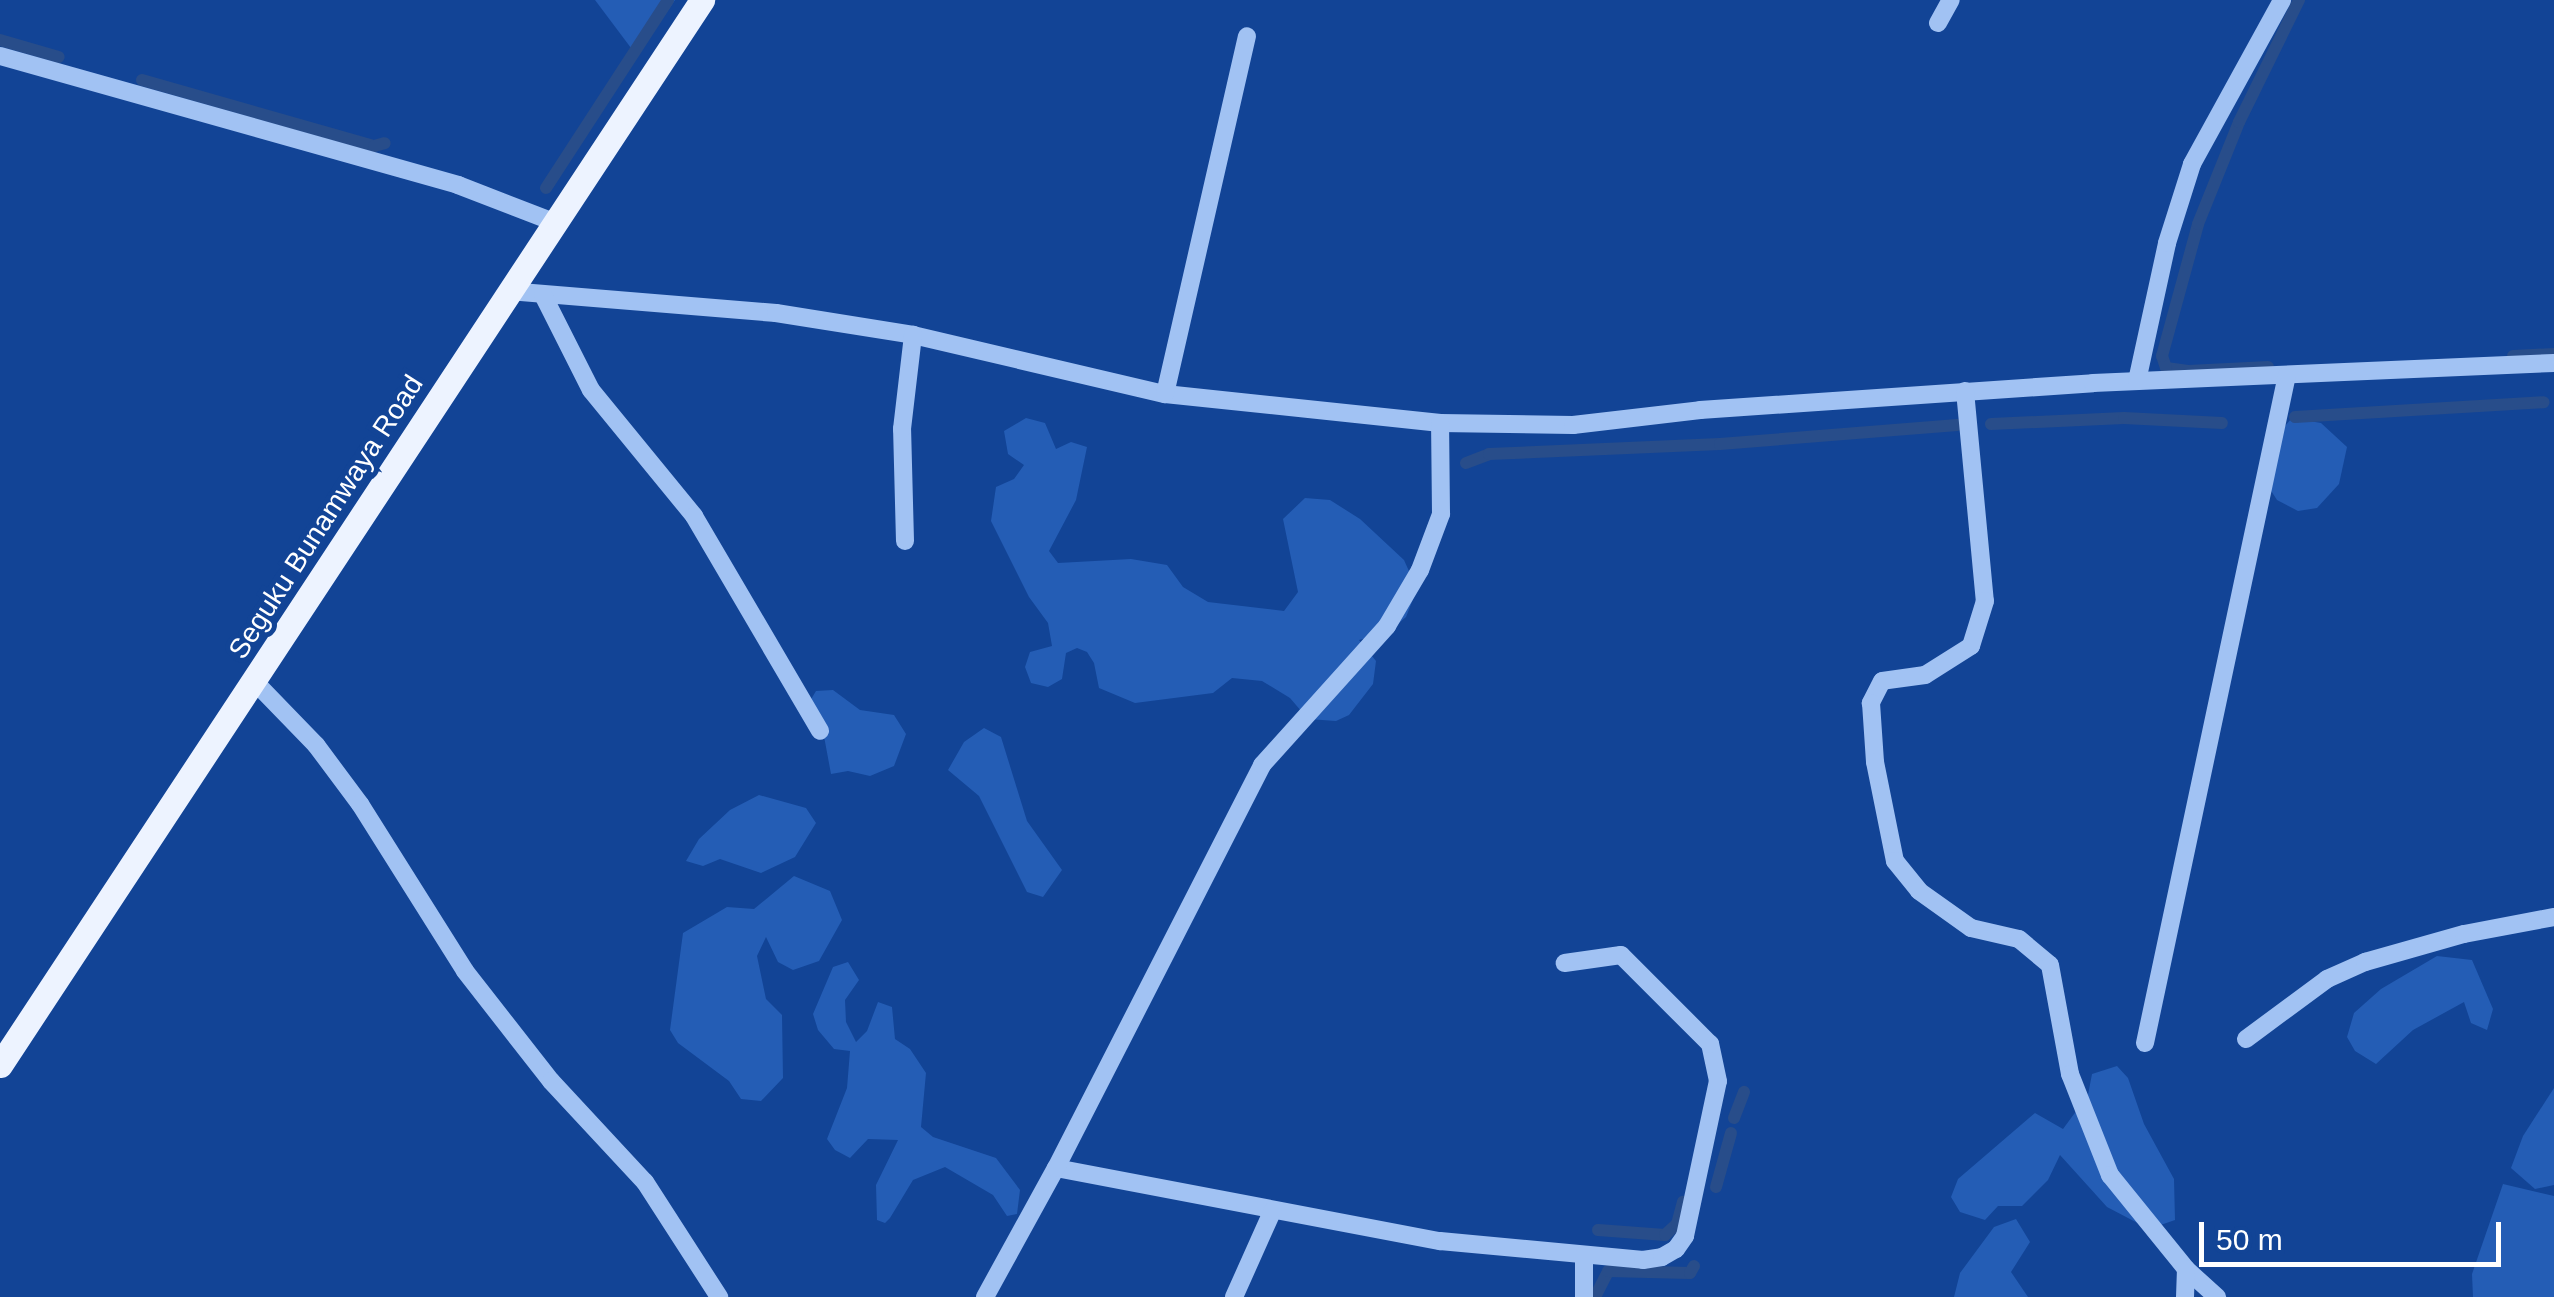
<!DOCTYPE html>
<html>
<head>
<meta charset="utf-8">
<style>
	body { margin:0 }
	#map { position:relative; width:2554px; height:1297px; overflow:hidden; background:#124496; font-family:Arial,sans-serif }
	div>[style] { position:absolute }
	.green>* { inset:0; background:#245db5 }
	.stream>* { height:12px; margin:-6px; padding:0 6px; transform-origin:6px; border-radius:6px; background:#284d8a }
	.minor>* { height:18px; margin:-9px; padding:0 9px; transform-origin:9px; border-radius:9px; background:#a1c2f3 }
	.major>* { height:25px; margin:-12.5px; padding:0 12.5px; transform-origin:12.5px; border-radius:12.5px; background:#edf3ff }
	span { translate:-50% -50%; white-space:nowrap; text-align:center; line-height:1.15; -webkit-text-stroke:10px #124496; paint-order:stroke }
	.street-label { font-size:28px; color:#fff }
	.scale { position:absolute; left:2199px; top:1222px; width:302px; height:45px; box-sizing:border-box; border:5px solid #fff; border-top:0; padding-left:12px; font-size:30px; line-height:35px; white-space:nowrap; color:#fff; -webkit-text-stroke:8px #124496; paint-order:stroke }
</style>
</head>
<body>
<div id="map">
	<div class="green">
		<div style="clip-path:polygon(595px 0,675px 0,637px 56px)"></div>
		<div style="clip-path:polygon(1026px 418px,1045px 423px,1056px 449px,1071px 442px,1087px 447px,1076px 500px,1049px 551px,1058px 563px,1131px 559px,1167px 565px,1183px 587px,1208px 602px,1284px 611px,1298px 592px,1283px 519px,1305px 498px,1330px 500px,1360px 519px,1404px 560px,1417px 589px,1406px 617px,1387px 633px,1359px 640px,1376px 661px,1373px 684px,1349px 715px,1336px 721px,1308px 719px,1290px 698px,1262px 681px,1232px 678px,1213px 693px,1135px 703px,1099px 688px,1094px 663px,1087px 652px,1077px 648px,1066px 653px,1062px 679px,1048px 687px,1031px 683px,1025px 667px,1030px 652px,1052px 646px,1048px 623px,1029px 597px,991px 521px,996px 487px,1014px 479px,1024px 465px,1008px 454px,1004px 431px)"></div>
		<div style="clip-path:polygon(2292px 418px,2321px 423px,2347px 447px,2339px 484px,2317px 508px,2298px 511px,2277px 500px,2266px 483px,2278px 434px)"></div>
		<div style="clip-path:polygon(833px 690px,860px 710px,894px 715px,906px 734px,894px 766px,870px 776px,848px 771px,831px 774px,821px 720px,810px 701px,816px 691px)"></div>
		<div style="clip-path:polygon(984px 728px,1001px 737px,1027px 821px,1062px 870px,1043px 897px,1027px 892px,979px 796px,948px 770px,964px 742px)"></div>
		<div style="clip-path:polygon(759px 795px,806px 808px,816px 823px,795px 857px,761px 873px,720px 859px,703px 866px,686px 861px,699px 839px,730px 810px)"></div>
		<div style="clip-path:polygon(794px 876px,830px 891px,842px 920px,819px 961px,793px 970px,778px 962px,766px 937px,757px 956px,766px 999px,782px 1015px,783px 1078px,761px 1101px,741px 1099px,729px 1081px,678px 1043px,670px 1030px,683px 933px,727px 907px,754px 909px)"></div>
		<div style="clip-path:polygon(2437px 956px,2472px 960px,2493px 1009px,2487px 1030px,2471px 1023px,2464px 1002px,2413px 1030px,2376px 1064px,2355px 1051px,2347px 1037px,2354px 1013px,2381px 989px)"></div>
		<div style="clip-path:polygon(848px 962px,859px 980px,845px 1000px,846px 1022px,856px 1042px,867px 1031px,878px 1002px,892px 1007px,895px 1039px,910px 1049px,926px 1073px,921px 1127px,933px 1137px,996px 1158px,1020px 1190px,1017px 1214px,1007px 1216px,993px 1195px,945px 1167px,913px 1180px,890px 1218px,885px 1223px,877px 1220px,876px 1185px,898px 1140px,868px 1139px,850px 1158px,835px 1150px,827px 1139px,847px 1088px,850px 1051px,834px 1049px,818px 1030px,813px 1014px,833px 967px)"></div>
		<div style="clip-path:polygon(2117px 1066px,2128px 1078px,2144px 1124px,2174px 1179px,2175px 1220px,2149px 1229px,2107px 1207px,2060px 1155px,2048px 1180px,2022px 1206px,1998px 1206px,1985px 1220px,1960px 1212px,1951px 1197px,1958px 1179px,2035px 1113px,2063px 1129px,2088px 1095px,2092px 1074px)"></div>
		<div style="clip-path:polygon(2554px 1088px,2554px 1185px,2535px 1189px,2511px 1168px,2523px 1136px)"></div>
		<div style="clip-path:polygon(2503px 1184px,2554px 1196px,2554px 1297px,2473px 1297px,2472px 1274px)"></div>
		<div style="clip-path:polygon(2016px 1219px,2030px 1242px,2011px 1272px,2028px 1297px,1954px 1297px,1960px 1273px,1994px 1227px)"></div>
	</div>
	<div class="stream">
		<div style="left:0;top:40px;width:61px;rotate:16.1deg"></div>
		<div style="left:142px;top:80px;width:241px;rotate:15.9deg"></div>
		<div style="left:374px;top:146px;width:11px;rotate:-15deg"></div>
		<div style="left:546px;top:188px;width:224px;rotate:-57deg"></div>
		<div style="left:2513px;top:356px;width:41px;rotate:-2.8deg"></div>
		<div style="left:2268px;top:367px;width:80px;rotate:177.1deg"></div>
		<div style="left:2188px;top:371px;width:22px;rotate:-172deg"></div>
		<div style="left:2166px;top:368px;width:13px;rotate:-108deg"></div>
		<div style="left:2162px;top:356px;width:137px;rotate:-74.7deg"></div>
		<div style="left:2198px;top:224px;width:110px;rotate:-68.1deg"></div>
		<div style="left:2239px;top:122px;width:136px;rotate:-63.8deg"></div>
		<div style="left:2295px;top:417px;width:249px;rotate:-3.4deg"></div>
		<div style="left:1991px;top:424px;width:133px;rotate:-2.6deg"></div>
		<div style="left:2124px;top:418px;width:98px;rotate:2.9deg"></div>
		<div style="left:1466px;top:463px;width:25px;rotate:-21deg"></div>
		<div style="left:1489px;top:454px;width:231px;rotate:-2.5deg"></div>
		<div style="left:1720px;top:444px;width:238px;rotate:-4.6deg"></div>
		<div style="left:1734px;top:1118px;width:28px;rotate:-69deg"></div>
		<div style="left:1716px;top:1187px;width:56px;rotate:-74.5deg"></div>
		<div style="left:1598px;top:1230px;width:67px;rotate:4.3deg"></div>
		<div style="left:1665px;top:1235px;width:16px;rotate:-43deg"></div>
		<div style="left:1677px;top:1224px;width:23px;rotate:-75deg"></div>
		<div style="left:1595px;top:1297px;width:29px;rotate:-63deg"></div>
		<div style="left:1608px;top:1271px;width:82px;rotate:1.4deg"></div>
		<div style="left:1690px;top:1273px;width:8px;rotate:-60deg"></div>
	</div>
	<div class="minor">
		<div style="left:1938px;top:23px;width:26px;rotate:-61deg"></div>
		<div style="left:0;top:56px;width:476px;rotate:15.7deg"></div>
		<div style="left:458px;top:185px;width:103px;rotate:21.1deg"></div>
		<div style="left:508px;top:291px;width:269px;rotate:4.7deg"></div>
		<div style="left:776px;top:313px;width:139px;rotate:9.1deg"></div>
		<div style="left:913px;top:335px;width:259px;rotate:13.2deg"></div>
		<div style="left:1165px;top:394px;width:277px;rotate:6deg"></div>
		<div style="left:1440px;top:423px;width:133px;rotate:0.9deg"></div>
		<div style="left:1573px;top:425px;width:128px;rotate:-6.7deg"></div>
		<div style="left:1700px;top:410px;width:394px;rotate:-3.9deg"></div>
		<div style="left:2093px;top:383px;width:461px;rotate:-2.5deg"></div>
		<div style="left:543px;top:295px;width:106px;rotate:63.2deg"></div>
		<div style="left:591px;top:390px;width:163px;rotate:50.7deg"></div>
		<div style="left:694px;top:516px;width:249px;rotate:59.6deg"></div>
		<div style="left:2137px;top:381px;width:141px;rotate:-77.7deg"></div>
		<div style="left:2167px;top:243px;width:83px;rotate:-72.4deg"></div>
		<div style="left:2192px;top:164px;width:187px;rotate:-61.2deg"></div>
		<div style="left:1965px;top:391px;width:211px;rotate:84.6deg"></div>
		<div style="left:1985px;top:601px;width:47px;rotate:107.3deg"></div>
		<div style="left:1971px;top:646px;width:54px;rotate:147.8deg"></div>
		<div style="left:1925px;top:675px;width:43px;rotate:172.1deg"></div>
		<div style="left:1882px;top:681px;width:25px;rotate:117deg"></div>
		<div style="left:1871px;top:703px;width:59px;rotate:86.1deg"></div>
		<div style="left:1875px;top:762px;width:101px;rotate:78.6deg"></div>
		<div style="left:1895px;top:861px;width:38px;rotate:51deg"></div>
		<div style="left:1919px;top:891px;width:64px;rotate:35.4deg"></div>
		<div style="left:1971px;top:928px;width:49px;rotate:12.9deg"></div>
		<div style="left:2019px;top:939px;width:40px;rotate:40deg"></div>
		<div style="left:2050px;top:965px;width:111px;rotate:79.6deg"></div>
		<div style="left:2070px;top:1074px;width:109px;rotate:68.4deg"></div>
		<div style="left:2110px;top:1175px;width:121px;rotate:51deg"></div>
		<div style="left:2186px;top:1269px;width:42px;rotate:42.1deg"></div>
		<div style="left:1165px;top:394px;width:367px;rotate:-77.1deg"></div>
		<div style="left:905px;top:541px;width:112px;rotate:-91.5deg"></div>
		<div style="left:902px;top:429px;width:95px;rotate:-83.3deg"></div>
		<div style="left:255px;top:682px;width:88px;rotate:45.9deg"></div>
		<div style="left:316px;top:745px;width:74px;rotate:53.3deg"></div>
		<div style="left:360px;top:804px;width:197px;rotate:57.8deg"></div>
		<div style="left:465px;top:971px;width:140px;rotate:52deg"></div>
		<div style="left:551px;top:1081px;width:138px;rotate:47.1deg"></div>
		<div style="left:645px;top:1182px;width:137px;rotate:57.2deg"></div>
		<div style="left:2246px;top:1039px;width:101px;rotate:-36.5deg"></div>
		<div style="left:2327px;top:979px;width:42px;rotate:-24.1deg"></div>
		<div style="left:2365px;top:962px;width:103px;rotate:-15.8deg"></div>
		<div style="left:2464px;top:934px;width:92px;rotate:-10.7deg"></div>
		<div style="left:2145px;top:1043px;width:683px;rotate:-78deg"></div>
		<div style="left:1056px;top:1168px;width:391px;rotate:10.8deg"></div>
		<div style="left:1440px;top:1241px;width:204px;rotate:5.3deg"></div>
		<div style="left:1643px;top:1260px;width:19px;rotate:-9deg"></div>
		<div style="left:1662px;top:1257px;width:16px;rotate:-30deg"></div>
		<div style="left:1676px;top:1249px;width:16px;rotate:-55deg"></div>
		<div style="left:1685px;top:1236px;width:158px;rotate:-78deg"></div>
		<div style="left:1718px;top:1081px;width:38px;rotate:-102deg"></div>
		<div style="left:1710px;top:1044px;width:126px;rotate:-135deg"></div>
		<div style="left:1621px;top:955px;width:57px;rotate:171.9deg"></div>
		<div style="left:985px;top:1297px;width:147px;rotate:-61.2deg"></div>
		<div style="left:1056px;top:1168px;width:453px;rotate:-62.9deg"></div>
		<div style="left:1262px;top:765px;width:187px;rotate:-48deg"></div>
		<div style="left:1387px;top:626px;width:65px;rotate:-59.5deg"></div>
		<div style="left:1420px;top:570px;width:60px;rotate:-69.4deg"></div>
		<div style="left:1441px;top:514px;width:91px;rotate:-90.6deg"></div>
		<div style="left:1234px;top:1297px;width:95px;rotate:-65.9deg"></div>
		<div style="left:1584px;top:1297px;width:42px;rotate:-90deg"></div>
		<div style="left:2185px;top:1297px;width:28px;rotate:-88deg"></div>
	</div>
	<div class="major">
		<div style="left:0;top:1065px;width:1276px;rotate:-56.61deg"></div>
	</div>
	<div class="street-label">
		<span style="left:326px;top:517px;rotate:-57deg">Seguku Bunamwaya Road</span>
	</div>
	<div class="scale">50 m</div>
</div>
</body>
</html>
